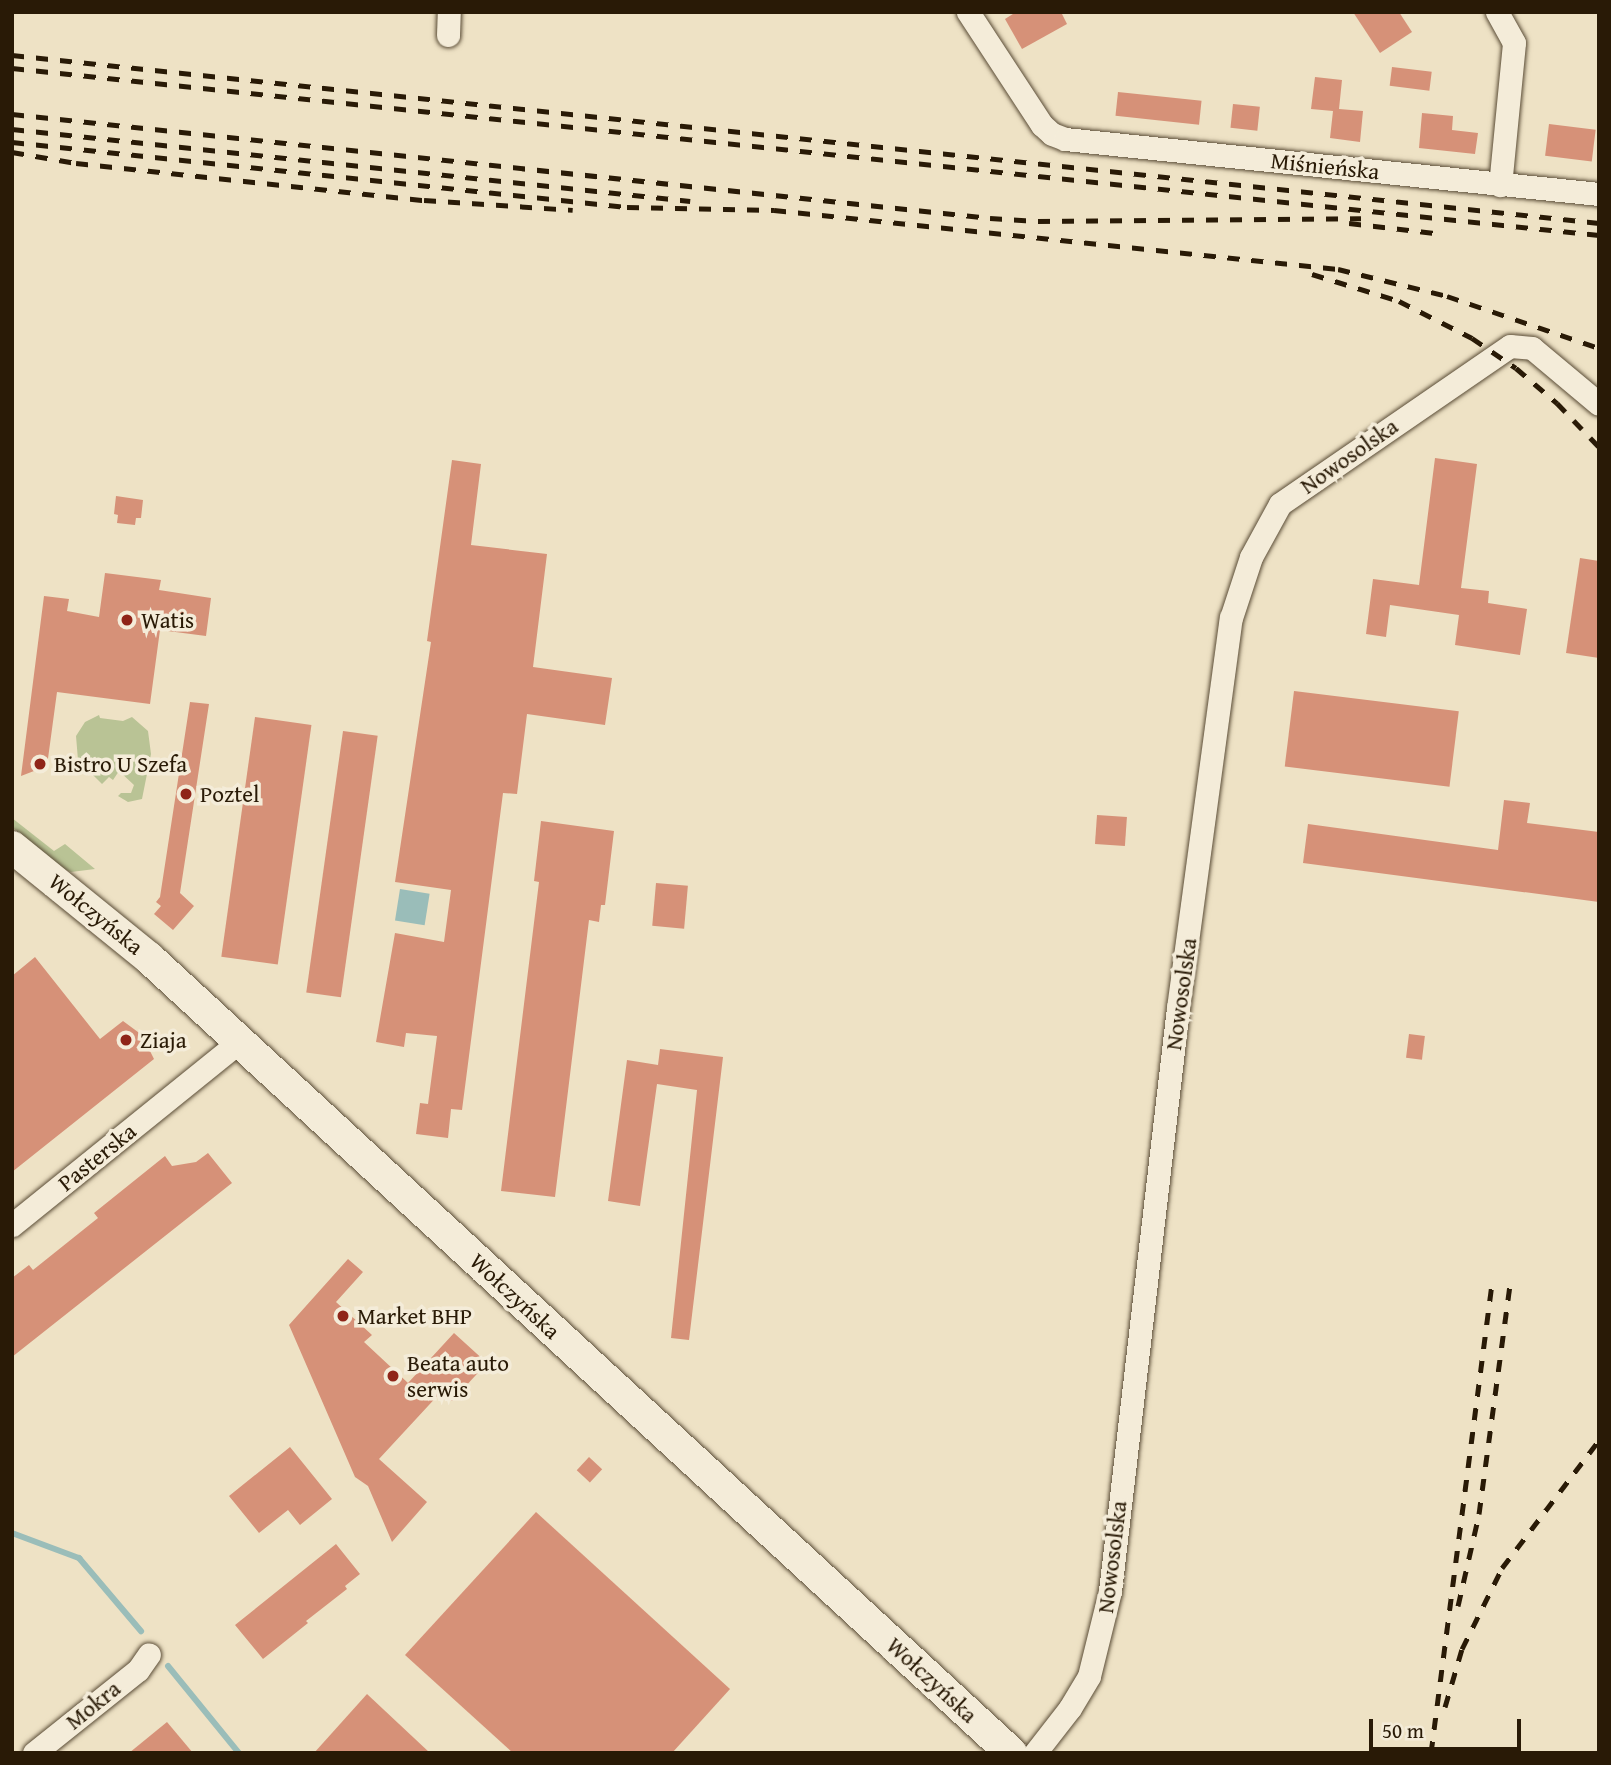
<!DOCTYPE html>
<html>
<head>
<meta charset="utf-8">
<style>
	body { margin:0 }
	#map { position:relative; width:1611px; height:1765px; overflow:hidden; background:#eee2c5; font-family:"Gentium Book Plus",serif }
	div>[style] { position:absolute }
	.green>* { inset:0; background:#b9c395 }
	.water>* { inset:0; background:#9abdb9; transform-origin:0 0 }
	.stream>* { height:6px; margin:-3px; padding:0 3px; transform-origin:3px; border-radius:3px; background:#9abdb9 }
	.building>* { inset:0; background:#d69178; transform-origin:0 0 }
	.roads { filter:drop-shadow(0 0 2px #5a4c36) drop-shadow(0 0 2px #5a4c36) }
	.street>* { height:23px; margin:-11.5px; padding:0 11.5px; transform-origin:11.5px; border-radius:11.5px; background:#f4ecd9 }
	.secondary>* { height:32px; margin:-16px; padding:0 16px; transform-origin:16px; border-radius:16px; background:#f4ecd9 }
	.rail>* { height:5px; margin-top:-2.5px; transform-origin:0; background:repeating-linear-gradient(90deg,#291a06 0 12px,transparent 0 24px) }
	.dots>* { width:19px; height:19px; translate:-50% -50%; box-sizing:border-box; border:4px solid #f4ecd9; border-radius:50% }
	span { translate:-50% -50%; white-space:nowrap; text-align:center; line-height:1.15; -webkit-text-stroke:7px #f4ecd9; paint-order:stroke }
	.street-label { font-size:23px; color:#291a06 }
	.poi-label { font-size:23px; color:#291a06 }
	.left { translate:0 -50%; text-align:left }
	.frame { position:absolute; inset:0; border:14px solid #291a06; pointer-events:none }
	.scale { position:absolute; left:1369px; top:1719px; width:152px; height:32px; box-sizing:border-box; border:4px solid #291a06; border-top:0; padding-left:9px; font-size:21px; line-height:24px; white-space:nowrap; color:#291a06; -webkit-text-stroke:5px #f4ecd9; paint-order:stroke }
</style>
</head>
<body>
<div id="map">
	<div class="green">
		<div style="clip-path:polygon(99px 715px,100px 718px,123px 721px,132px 717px,148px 731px,151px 754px,142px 799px,128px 802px,118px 796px,121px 793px,131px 793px,134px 785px,119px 771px,113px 780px,109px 777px,102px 784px,78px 760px,76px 736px,85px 722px)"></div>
		<div style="clip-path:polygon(12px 818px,54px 851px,65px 844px,95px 869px,71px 872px,64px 869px,12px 827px)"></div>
	</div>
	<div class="water">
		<div style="left:400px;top:889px;width:30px;height:32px;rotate:9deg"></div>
	</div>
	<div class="stream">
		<div style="left:12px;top:1533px;width:72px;rotate:20.5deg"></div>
		<div style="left:79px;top:1558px;width:96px;rotate:49.7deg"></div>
		<div style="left:168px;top:1666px;width:112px;rotate:50.8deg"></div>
	</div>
	<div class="building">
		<div style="clip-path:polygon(1016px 12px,1061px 12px,1067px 24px,1022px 49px,1005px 19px)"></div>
		<div style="clip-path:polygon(1353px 12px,1399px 12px,1412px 32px,1380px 53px)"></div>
		<div style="left:1392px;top:67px;width:40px;height:19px;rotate:7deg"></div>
		<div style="clip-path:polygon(1315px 77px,1342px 80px,1339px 109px,1363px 111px,1360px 142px,1330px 138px,1333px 111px,1311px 109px)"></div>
		<div style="left:1118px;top:92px;width:84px;height:24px;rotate:6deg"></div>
		<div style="left:1233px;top:104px;width:27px;height:24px;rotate:6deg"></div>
		<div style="clip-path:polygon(1422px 113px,1453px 116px,1452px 130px,1478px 133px,1475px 154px,1419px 148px)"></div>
		<div style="left:1549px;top:124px;width:47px;height:32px;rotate:7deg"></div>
		<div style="clip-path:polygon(1435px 458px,1477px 464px,1461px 588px,1489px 591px,1488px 603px,1527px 609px,1520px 655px,1455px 645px,1459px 615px,1390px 605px,1386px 637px,1366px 634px,1373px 579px,1419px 585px)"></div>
		<div style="clip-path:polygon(452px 460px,481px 464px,471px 545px,547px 554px,533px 667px,612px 678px,605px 725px,527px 714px,517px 794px,503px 793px,462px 1110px,451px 1109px,448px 1138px,416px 1134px,420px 1103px,428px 1104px,437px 1036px,406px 1033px,404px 1047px,376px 1042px,395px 933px,444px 942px,451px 890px,395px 882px,431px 642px,427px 641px)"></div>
		<div style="clip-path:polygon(116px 496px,143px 500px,141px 518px,136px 518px,135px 525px,117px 523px,118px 515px,114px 514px)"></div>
		<div style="clip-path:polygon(1580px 558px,1599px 561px,1599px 658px,1566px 653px)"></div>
		<div style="clip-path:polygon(105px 573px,161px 580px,159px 590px,211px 598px,206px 636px,160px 630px,150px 704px,57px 692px,47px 766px,21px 776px,44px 596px,69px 599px,67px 611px,99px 617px)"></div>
		<div style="left:1294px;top:691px;width:166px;height:76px;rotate:7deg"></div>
		<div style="clip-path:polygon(190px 702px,209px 704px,180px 893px,194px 906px,173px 930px,154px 914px,161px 906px,156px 902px,160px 897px)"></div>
		<div style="left:255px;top:717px;width:57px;height:242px;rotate:8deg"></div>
		<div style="left:343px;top:731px;width:35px;height:264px;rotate:8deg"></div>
		<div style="clip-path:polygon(1504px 800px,1530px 803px,1527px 823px,1599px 832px,1599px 902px,1303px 863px,1308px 824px,1498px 850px)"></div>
		<div style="left:1097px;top:815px;width:30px;height:29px;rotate:4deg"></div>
		<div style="clip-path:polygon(541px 821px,614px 831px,605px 905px,601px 905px,599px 922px,589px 920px,555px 1197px,501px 1191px,539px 882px,534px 881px)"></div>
		<div style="left:656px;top:883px;width:32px;height:43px;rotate:5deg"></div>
		<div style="clip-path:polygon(35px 957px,100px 1039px,123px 1021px,142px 1035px,154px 1059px,12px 1172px,12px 976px)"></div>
		<div style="left:1409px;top:1034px;width:16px;height:24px;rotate:7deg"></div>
		<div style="clip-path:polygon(660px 1049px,723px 1057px,689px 1340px,671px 1338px,697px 1090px,657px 1084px,640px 1206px,608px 1201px,627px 1060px,658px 1065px)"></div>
		<div style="clip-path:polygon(208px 1153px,232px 1183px,12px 1357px,12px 1278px,29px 1265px,33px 1270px,98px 1218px,94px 1213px,165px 1156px,172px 1166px,196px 1162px)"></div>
		<div style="clip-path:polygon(348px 1259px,363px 1272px,336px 1302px,372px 1335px,364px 1342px,408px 1383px,454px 1333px,487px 1363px,452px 1401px,441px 1392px,379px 1459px,427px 1502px,392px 1542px,368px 1486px,355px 1477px,289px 1325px)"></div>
		<div style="clip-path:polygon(290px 1447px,332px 1499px,300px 1525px,288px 1510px,259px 1533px,229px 1496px)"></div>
		<div style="left:589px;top:1457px;width:18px;height:18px;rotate:43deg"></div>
		<div style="clip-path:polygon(536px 1512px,730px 1689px,672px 1753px,513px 1753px,405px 1655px)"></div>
		<div style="clip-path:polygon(336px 1544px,360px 1574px,345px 1586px,347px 1589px,306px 1621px,308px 1623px,263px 1659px,235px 1625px)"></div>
		<div style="clip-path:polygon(367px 1694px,430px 1753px,314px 1753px)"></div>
		<div style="clip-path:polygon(167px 1722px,193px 1753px,129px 1753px)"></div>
	</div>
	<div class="roads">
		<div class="street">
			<div style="left:968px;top:12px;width:135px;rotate:56.8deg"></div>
			<div style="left:1042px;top:125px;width:13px;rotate:42deg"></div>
			<div style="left:1052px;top:134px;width:14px;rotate:21deg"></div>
			<div style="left:1065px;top:139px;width:537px;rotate:5.88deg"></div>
			<div style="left:1497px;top:12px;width:35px;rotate:61deg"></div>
			<div style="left:1514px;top:43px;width:143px;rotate:95.6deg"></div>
			<div style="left:448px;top:35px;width:23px;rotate:-88deg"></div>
			<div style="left:12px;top:1225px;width:293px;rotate:-38.9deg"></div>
			<div style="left:34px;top:1753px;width:133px;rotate:-38.6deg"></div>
			<div style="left:138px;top:1670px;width:19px;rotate:-55deg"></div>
			<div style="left:1035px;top:1753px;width:57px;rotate:-52.1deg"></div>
			<div style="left:1070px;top:1708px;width:37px;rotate:-59deg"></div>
			<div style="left:1089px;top:1676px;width:88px;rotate:-76.1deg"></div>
			<div style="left:1110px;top:1591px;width:587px;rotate:-83.35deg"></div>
			<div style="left:1178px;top:1008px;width:394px;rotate:-82.3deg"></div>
			<div style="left:1231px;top:618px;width:64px;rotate:-71.8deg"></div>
			<div style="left:1251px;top:557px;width:60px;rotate:-61.3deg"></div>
			<div style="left:1280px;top:504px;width:279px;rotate:-34.5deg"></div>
			<div style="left:1510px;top:346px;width:22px;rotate:5deg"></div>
			<div style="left:1532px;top:348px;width:87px;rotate:39.9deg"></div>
		</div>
		<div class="secondary">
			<div style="left:12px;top:847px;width:176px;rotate:39deg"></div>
			<div style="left:149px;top:958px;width:1173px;rotate:42.68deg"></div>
		</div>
	</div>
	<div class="rail">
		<div style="left:12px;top:55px;width:1596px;rotate:6.04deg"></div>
		<div style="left:12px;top:68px;width:1596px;rotate:6.01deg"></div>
		<div style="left:12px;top:114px;width:984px;rotate:6.07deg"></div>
		<div style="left:990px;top:218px;width:48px;rotate:3.6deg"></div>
		<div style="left:1038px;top:221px;width:323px;rotate:-0.5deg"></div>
		<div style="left:12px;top:129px;width:682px;rotate:6.06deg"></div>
		<div style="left:12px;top:142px;width:618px;rotate:6.03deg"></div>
		<div style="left:627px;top:207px;width:147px;rotate:1.2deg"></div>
		<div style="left:774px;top:210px;width:567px;rotate:5.97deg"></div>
		<div style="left:1338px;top:269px;width:112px;rotate:13.9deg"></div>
		<div style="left:1447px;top:296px;width:161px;rotate:18.9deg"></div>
		<div style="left:12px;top:152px;width:65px;rotate:9.8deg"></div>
		<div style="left:76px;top:163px;width:350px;rotate:6.1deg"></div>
		<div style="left:424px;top:200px;width:149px;rotate:3.8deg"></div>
		<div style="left:1349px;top:223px;width:86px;rotate:6.7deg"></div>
		<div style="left:1312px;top:274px;width:91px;rotate:17.2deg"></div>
		<div style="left:1399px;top:301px;width:82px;rotate:26.9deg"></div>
		<div style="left:1472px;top:338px;width:53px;rotate:34.3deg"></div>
		<div style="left:1516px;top:368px;width:54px;rotate:40.5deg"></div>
		<div style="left:1557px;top:403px;width:61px;rotate:46.3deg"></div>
		<div style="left:1458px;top:1606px;width:94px;rotate:-77.1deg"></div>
		<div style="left:1479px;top:1514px;width:231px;rotate:-82.3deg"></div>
		<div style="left:1445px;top:1707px;width:60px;rotate:-73.7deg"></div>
		<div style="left:1462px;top:1649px;width:90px;rotate:-63.7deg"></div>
		<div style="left:1502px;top:1568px;width:161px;rotate:-52.8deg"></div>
		<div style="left:1431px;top:1753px;width:476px;rotate:-82.6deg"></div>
	</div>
	<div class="dots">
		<div style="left:127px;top:620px;background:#8f2418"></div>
		<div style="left:40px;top:764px;background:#8f2418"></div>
		<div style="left:186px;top:794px;background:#8f2418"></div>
		<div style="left:126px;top:1040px;background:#8f2418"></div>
		<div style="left:343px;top:1316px;background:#8f2418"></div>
		<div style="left:393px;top:1376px;background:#8f2418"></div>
	</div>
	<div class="street-label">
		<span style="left:1325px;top:166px;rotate:6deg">Miśnieńska</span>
		<span style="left:1349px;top:456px;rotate:-35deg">Nowosolska</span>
		<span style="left:96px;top:914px;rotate:39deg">Wołczyńska</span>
		<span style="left:1181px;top:994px;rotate:-82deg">Nowosolska</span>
		<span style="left:97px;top:1157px;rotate:-39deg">Pasterska</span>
		<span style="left:515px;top:1296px;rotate:43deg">Wołczyńska</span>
		<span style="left:1112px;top:1557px;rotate:-83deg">Nowosolska</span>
		<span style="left:932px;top:1680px;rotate:43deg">Wołczyńska</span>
		<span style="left:93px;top:1705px;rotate:-39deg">Mokra</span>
	</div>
	<div class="poi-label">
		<span class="left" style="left:141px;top:620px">Watis</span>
		<span class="left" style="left:54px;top:764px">Bistro U Szefa</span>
		<span class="left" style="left:200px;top:794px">Poztel</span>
		<span class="left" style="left:140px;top:1040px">Ziaja</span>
		<span class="left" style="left:357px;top:1316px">Market BHP</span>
		<span class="left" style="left:407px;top:1376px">Beata auto<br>serwis</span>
	</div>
	<div class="frame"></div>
	<div class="scale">50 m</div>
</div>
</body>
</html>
